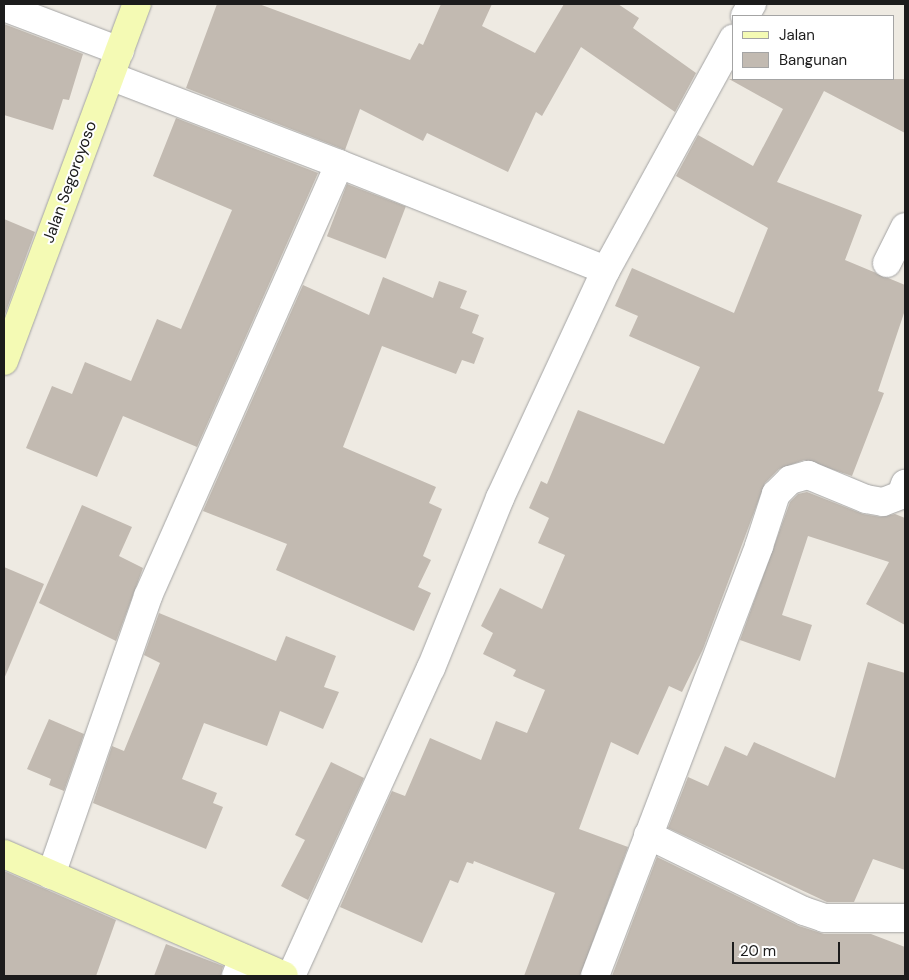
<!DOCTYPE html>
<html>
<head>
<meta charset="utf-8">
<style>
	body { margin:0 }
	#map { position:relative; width:909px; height:980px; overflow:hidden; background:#eeeae2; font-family:"DM Sans",sans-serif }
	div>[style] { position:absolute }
	.building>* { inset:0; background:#c2bab1; transform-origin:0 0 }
	.roads { filter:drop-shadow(0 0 1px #a3a3a3) drop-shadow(0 0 1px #a3a3a3) }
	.street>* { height:28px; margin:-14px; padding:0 14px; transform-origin:14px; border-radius:14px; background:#fff }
	.secondary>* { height:28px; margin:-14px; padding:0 14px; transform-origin:14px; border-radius:14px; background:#f4fab4 }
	span { translate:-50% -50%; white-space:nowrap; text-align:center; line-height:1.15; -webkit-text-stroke:4px #fff; paint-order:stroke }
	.street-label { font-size:16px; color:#1c1c1c }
	.frame { position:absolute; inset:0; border:5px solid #1c1c1c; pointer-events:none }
	.legend { position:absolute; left:732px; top:15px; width:162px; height:65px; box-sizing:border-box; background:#fff; border:1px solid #a4a4a4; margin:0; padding:6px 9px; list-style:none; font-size:15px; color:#1c1c1c }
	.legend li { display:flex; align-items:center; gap:10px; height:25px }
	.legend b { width:25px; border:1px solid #a4a4a4 }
	.scale { position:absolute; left:732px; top:942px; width:108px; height:22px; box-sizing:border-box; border:2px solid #1c1c1c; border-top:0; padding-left:6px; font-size:15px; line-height:18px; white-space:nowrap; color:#1c1c1c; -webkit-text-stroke:4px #fff; paint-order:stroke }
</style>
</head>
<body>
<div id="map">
	<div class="building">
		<div style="clip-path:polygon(217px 4px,259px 4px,410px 60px,419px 43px,423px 45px,441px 4px,492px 4px,482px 26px,535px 53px,564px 4px,618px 4px,639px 18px,633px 28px,696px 73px,675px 112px,581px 47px,542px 116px,536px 112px,508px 172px,427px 133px,423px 141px,360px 109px,345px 150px,186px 88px)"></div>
		<div style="clip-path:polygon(4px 24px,83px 54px,69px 100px,63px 99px,53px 130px,4px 115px)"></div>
		<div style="clip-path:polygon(729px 79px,905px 79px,905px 133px,824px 91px,777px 182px,862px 215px,845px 260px,905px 285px,905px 310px,878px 391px,884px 393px,852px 476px,804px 460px,779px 469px,765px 483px,703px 649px,682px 692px,669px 686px,638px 755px,611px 742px,579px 829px,628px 847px,580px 976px,524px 976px,555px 893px,474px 861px,473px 864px,467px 862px,458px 883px,450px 880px,422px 943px,340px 907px,392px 791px,405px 796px,430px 738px,481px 760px,496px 721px,527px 733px,545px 690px,513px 676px,516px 670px,483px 654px,493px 633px,481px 626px,500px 588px,542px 609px,565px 555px,538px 543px,549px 518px,529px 508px,541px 481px,547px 484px,578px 410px,664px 444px,700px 367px,629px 336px,638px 316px,615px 306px,632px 268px,734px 313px,768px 228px,676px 176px,698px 135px,753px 166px,783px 109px)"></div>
		<div style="clip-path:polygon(176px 118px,318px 173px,197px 447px,123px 416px,97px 477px,26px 448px,52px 386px,72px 394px,85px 362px,131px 381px,157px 319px,181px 329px,232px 210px,153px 176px)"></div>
		<div style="left:347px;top:184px;width:63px;height:56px;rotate:21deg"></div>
		<div style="clip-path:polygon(4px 219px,35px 232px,4px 317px)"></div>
		<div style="clip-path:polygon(383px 277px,433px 298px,439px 281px,467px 291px,460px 308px,479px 315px,472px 333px,484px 338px,474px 364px,462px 360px,456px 374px,382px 346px,343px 447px,436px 487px,429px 503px,442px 509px,423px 556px,431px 560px,418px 587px,431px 593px,414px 631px,276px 570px,287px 544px,203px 511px,303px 285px,369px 315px)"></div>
		<div style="clip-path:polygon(807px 492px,863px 514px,881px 517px,895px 514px,905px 518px,905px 625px,866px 604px,889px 562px,808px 536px,782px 615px,812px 625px,800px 661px,740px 640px,790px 502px,798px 494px)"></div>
		<div style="clip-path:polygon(82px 505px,132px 527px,119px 556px,143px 568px,116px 641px,39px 603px)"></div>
		<div style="clip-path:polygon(4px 567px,44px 584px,4px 679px)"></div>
		<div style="clip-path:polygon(159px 613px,276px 661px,286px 636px,336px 656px,324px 687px,339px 692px,323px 729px,280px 711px,267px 746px,204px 723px,182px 779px,217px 793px,213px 803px,223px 807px,206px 849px,93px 803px,112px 746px,124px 751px,160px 663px,144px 655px)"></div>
		<div style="clip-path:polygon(868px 662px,905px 673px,905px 870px,873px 859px,854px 902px,827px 902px,668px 828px,688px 777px,708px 786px,725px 746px,747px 756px,754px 742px,835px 778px)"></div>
		<div style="clip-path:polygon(49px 719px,84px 734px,64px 791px,49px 785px,51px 779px,27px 769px)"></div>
		<div style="clip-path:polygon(331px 762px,364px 778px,308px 900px,281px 886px,305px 840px,295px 835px)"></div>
		<div style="clip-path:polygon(657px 857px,799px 926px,824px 934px,871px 934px,905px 947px,905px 976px,612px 976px)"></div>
		<div style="clip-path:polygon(4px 871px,116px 920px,96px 976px,4px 976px)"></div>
		<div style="clip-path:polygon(166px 944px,223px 966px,221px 976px,154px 976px)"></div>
	</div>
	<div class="roads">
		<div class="street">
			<div style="left:4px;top:7px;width:124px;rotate:20.8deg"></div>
			<div style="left:745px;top:16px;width:14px;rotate:-60deg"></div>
			<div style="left:110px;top:76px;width:245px;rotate:21deg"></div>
			<div style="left:887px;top:263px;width:40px;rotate:-63.4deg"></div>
			<div style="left:648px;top:835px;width:174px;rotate:26deg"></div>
			<div style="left:804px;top:911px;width:21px;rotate:19deg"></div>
			<div style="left:824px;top:918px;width:81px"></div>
			<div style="left:51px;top:875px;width:295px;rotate:-70.8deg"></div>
			<div style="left:148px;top:596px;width:472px;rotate:-66.1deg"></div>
			<div style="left:339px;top:164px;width:287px;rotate:21.7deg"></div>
			<div style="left:236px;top:976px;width:19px;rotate:-69deg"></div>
			<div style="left:291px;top:976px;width:338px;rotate:-65.6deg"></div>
			<div style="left:431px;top:668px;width:183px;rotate:-67.9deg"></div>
			<div style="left:500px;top:498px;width:251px;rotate:-65.1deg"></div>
			<div style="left:606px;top:270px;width:264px;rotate:-61.2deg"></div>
			<div style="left:595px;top:976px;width:460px;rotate:-69.1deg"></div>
			<div style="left:759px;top:546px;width:55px;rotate:-71.9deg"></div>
			<div style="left:776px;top:494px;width:20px;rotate:-45deg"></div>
			<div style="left:790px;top:480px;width:19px;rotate:-16deg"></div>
			<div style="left:808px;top:475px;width:63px;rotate:22.5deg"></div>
			<div style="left:866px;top:499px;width:17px;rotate:10deg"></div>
			<div style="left:883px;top:502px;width:19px;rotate:-21deg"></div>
			<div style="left:901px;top:495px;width:12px;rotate:-70deg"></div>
		</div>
		<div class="secondary">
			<div style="left:4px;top:361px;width:381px;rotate:-69.6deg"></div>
			<div style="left:4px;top:854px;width:305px;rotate:23.5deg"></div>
		</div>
	</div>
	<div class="street-label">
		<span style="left:70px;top:182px;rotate:-70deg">Jalan Segoroyoso</span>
	</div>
	<div class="frame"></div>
	<ul class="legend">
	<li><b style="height:6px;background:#f4fab4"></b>Jalan</li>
	<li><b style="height:14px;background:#c2bab1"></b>Bangunan</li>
	</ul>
	<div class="scale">20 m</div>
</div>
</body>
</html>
